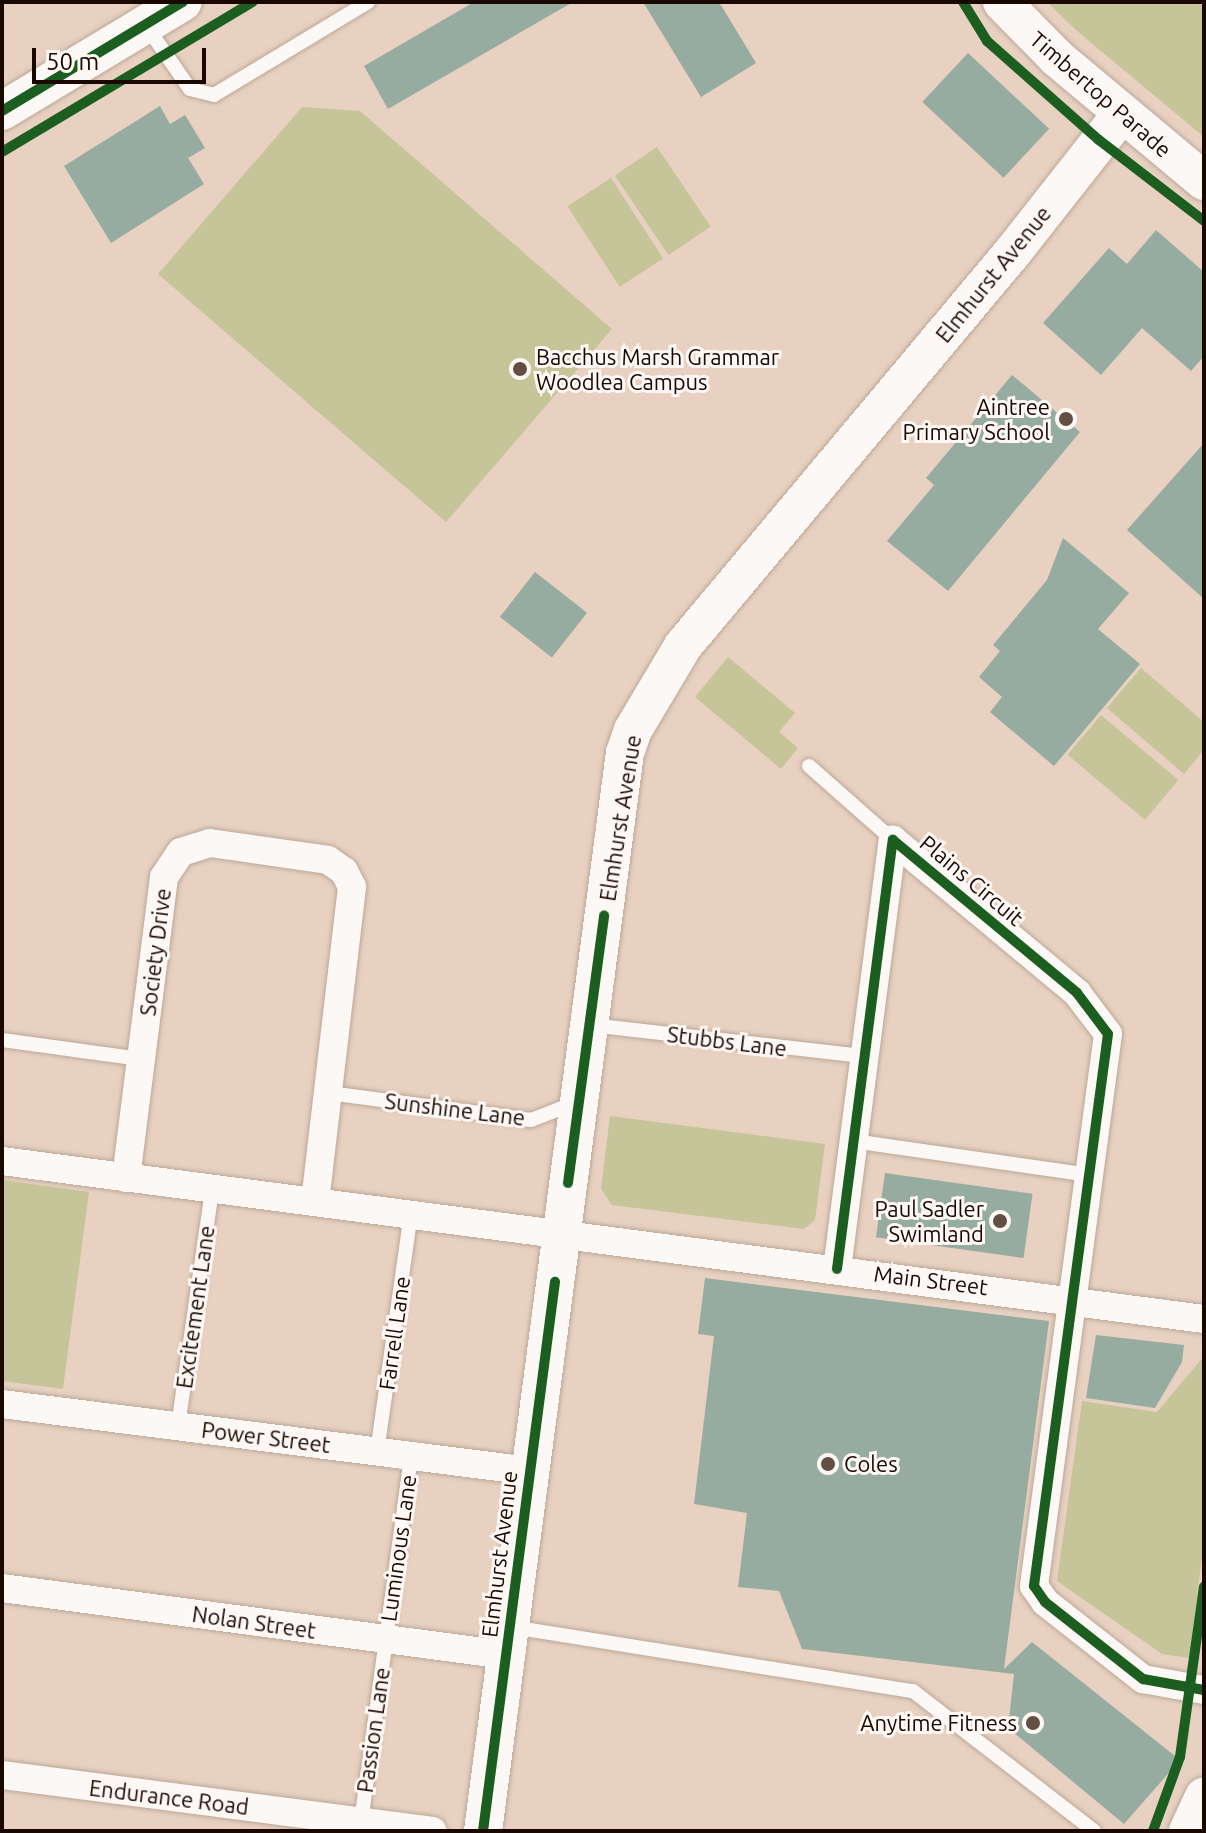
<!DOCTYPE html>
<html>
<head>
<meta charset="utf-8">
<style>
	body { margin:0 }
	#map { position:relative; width:1206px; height:1833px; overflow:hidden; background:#e8d1c0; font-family:Ubuntu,sans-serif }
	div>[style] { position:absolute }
	.green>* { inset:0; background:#c6c599; transform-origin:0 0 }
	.building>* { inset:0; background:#96aca0; transform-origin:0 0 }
	.roads { filter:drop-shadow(0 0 2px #bca898) drop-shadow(0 0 2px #bca898) }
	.lane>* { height:14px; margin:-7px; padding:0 7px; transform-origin:7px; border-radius:7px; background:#fcf8f6 }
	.street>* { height:28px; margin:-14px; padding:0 14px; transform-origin:14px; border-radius:14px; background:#fcf8f6 }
	.secondary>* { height:38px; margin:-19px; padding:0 19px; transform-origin:19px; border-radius:19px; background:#fcf8f6 }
	.cycleway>* { height:10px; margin:-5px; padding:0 5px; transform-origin:5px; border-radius:5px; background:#1b5e20 }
	.dots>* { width:22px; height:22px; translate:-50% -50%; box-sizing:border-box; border:4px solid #fef8f4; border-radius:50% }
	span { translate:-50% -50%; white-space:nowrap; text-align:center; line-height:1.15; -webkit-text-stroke:6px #fef8f4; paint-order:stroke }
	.street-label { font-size:22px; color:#1a0800 }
	.poi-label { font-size:22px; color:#1a0800 }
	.left { translate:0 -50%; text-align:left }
	.right { translate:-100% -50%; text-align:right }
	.frame { position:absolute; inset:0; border:4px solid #1a0800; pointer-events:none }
	.scale { position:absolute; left:32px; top:48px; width:174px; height:36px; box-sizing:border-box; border:4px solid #1a0800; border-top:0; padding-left:10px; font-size:24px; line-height:28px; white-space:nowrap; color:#1a0800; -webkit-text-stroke:6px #fef8f4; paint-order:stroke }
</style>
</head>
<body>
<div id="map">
	<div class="green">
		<div style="clip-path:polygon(1047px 2px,1204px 2px,1204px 137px,1077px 31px)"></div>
		<div style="clip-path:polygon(302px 107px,360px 111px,612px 329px,446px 522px,158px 274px)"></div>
		<div style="left:657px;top:147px;width:96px;height:51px;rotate:56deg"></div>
		<div style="left:611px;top:178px;width:96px;height:52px;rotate:57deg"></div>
		<div style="clip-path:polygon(728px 657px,795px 713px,779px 732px,798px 748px,781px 769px,695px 697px)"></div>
		<div style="clip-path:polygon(1141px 668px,1204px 722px,1204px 750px,1184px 774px,1107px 708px)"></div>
		<div style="left:1101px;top:715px;width:101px;height:52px;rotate:40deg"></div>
		<div style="clip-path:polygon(610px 1116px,825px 1144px,815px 1220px,804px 1229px,612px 1205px,601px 1189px)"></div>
		<div style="clip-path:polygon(2px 1180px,89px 1192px,63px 1389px,2px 1381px)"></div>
		<div style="clip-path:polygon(1204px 1356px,1204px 1542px,1189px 1658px,1162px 1654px,1057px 1581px,1082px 1401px,1157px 1412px)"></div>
	</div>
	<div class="building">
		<div style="clip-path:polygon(474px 2px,573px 2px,388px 109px,364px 66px)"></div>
		<div style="clip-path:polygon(643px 2px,719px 2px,756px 63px,701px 97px)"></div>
		<div style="left:968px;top:53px;width:111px;height:67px;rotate:43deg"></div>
		<div style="clip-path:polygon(160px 106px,170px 124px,185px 115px,205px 148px,188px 158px,204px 184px,111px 243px,64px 166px)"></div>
		<div style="clip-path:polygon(1156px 230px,1204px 272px,1204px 356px,1191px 371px,1142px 328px,1101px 375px,1043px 323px,1109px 248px,1127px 264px)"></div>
		<div style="clip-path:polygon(1012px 375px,1080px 432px,948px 591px,887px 541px,934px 485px,926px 478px)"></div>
		<div style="clip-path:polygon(1204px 443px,1204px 599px,1127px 530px)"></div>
		<div style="clip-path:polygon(1063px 538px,1129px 593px,1098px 629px,1140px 664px,1054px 766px,990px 712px,1002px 697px,979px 677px,1000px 651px,993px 645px,1047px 580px)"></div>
		<div style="left:535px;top:572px;width:66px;height:57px;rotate:38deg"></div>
		<div style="left:885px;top:1173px;width:149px;height:65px;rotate:8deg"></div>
		<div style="clip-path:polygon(705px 1278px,1049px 1321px,1004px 1669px,1032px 1642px,1180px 1760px,1124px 1824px,1008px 1728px,1014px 1674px,802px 1649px,779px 1591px,738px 1587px,747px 1513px,694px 1504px,714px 1336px,698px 1334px)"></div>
		<div style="clip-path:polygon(1096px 1335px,1184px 1345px,1182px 1362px,1155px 1408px,1086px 1398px)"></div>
	</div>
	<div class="roads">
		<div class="lane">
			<div style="left:147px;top:27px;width:75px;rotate:55.3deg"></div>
			<div style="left:190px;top:89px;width:25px;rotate:14deg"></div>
			<div style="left:214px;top:95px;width:180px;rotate:-31.1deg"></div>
			<div style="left:809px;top:766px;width:112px;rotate:41.4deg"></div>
			<div style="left:591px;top:1025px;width:275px;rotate:6.5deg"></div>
			<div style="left:2px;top:1040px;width:140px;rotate:7.8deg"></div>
			<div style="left:329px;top:1093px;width:204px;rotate:7.6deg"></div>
			<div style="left:531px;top:1120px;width:47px;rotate:-21.1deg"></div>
			<div style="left:853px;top:1141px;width:237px;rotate:8.2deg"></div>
			<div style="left:178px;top:1426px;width:239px;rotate:-81.8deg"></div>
			<div style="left:377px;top:1452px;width:240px;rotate:-81.9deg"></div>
			<div style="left:512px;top:1627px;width:406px;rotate:9.1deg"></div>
			<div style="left:913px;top:1691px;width:229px;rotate:37.7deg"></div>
			<div style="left:361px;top:1822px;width:369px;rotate:-82.2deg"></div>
		</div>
		<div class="street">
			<div style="left:2px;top:1161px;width:1212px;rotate:7.49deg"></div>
			<div style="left:126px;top:1178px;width:303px;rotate:-82.8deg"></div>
			<div style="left:164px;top:877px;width:30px;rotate:-56deg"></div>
			<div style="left:181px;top:852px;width:30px;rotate:-17deg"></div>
			<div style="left:210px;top:843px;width:119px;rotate:8.2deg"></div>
			<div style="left:328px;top:860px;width:19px;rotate:35deg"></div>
			<div style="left:344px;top:871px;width:18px;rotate:63deg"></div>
			<div style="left:352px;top:887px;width:317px;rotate:96.7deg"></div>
			<div style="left:837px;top:1269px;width:433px;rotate:-82.6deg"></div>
			<div style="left:893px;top:840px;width:239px;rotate:39.7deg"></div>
			<div style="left:1077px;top:993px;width:51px;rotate:52.9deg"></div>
			<div style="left:1108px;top:1034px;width:557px;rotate:97.64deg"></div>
			<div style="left:1034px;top:1586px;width:19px;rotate:55deg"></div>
			<div style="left:1045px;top:1602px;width:125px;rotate:38.2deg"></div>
			<div style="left:1143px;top:1679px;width:62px;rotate:10.2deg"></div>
			<div style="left:2px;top:1404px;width:532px;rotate:7.23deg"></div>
			<div style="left:2px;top:1588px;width:508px;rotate:7.57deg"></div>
			<div style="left:2px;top:1775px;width:434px;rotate:7.4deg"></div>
		</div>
		<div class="secondary">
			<div style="left:1002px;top:2px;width:78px;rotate:45.5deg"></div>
			<div style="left:1057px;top:58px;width:192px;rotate:39.9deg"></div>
			<div style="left:2px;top:111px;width:211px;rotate:-31.1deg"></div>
			<div style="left:483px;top:1831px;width:1087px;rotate:-82.5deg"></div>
			<div style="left:625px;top:753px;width:24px;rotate:-71deg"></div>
			<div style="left:633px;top:730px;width:98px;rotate:-59.2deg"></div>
			<div style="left:683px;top:646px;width:513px;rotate:-50.07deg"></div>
			<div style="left:1012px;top:253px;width:178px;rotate:-51.8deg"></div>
			<div style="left:1188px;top:1831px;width:38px;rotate:-65deg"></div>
		</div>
	</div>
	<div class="cycleway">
		<div style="left:963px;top:2px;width:46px;rotate:58.4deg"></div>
		<div style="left:987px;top:41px;width:149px;rotate:41.5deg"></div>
		<div style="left:1099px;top:140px;width:133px;rotate:37.6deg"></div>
		<div style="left:2px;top:111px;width:211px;rotate:-31.1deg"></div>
		<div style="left:2px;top:152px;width:292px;rotate:-30.9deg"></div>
		<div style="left:568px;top:1183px;width:270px;rotate:-82.3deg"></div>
		<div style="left:837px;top:1269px;width:433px;rotate:-82.6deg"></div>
		<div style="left:893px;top:840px;width:239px;rotate:39.7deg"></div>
		<div style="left:1077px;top:993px;width:51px;rotate:52.9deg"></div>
		<div style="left:1108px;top:1034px;width:557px;rotate:97.64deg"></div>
		<div style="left:1034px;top:1586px;width:19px;rotate:55deg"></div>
		<div style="left:1045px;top:1602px;width:125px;rotate:38.2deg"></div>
		<div style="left:1143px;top:1679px;width:62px;rotate:10.2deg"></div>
		<div style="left:483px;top:1831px;width:554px;rotate:-82.53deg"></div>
		<div style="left:1153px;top:1831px;width:79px;rotate:-70deg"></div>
		<div style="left:1180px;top:1757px;width:172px;rotate:-82deg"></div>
	</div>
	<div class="dots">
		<div style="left:520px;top:369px;background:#624e43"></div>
		<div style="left:1066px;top:419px;background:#624e43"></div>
		<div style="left:1000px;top:1221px;background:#624e43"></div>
		<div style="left:828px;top:1464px;background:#624e43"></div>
		<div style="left:1033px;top:1723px;background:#624e43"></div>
	</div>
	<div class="street-label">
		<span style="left:1101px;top:94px;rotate:41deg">Timbertop Parade</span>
		<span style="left:993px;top:274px;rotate:-51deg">Elmhurst Avenue</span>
		<span style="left:620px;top:818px;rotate:-81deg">Elmhurst Avenue</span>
		<span style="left:972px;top:880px;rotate:40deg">Plains Circuit</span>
		<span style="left:155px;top:952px;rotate:-83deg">Society Drive</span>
		<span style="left:727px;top:1041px;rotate:7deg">Stubbs Lane</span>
		<span style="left:455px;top:1109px;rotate:7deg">Sunshine Lane</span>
		<span style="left:931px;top:1280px;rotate:7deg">Main Street</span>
		<span style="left:195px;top:1307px;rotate:-82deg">Excitement Lane</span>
		<span style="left:394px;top:1333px;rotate:-82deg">Farrell Lane</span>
		<span style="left:266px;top:1437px;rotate:7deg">Power Street</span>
		<span style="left:398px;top:1548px;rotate:-82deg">Luminous Lane</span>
		<span style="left:499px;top:1554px;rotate:-83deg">Elmhurst Avenue</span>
		<span style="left:254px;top:1622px;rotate:8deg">Nolan Street</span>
		<span style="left:373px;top:1730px;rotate:-82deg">Passion Lane</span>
		<span style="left:169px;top:1797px;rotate:7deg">Endurance Road</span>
	</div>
	<div class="poi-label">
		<span class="left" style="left:536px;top:369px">Bacchus Marsh Grammar<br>Woodlea Campus</span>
		<span class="right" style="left:1050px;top:419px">Aintree<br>Primary School</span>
		<span class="right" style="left:984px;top:1221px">Paul Sadler<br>Swimland</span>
		<span class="left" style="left:844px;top:1464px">Coles</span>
		<span class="right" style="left:1017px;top:1723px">Anytime Fitness</span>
	</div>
	<div class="frame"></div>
	<div class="scale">50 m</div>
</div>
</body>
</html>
